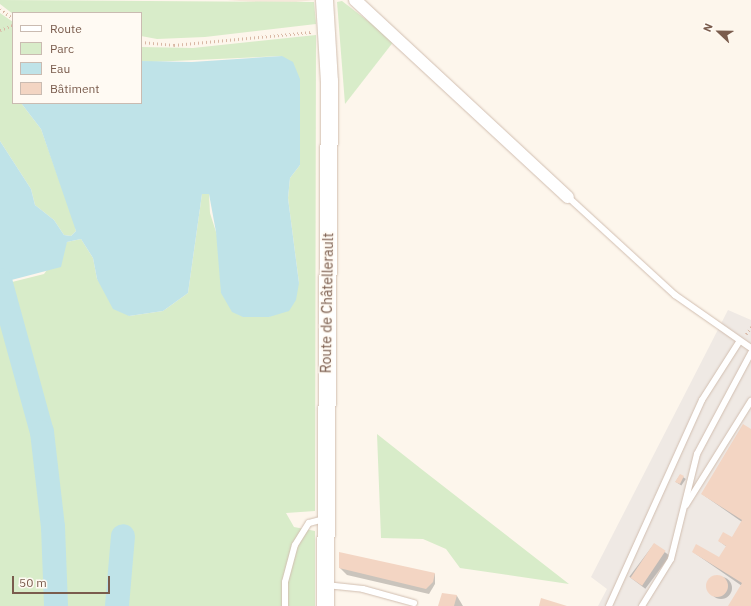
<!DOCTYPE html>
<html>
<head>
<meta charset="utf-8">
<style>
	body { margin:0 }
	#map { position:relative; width:751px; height:606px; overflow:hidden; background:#fdf6ec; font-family:"IBM Plex Sans",sans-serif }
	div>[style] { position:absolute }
	.residential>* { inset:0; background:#f5e8da }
	.industrial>* { inset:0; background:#efe9e4 }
	.green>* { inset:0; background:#d8ecc9 }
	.water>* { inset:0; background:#bfe3e8 }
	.shadow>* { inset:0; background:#0003; transform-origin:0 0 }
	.round { border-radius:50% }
	.river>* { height:24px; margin:-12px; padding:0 12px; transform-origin:12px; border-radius:12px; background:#bfe3e8 }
	.building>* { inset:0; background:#f3d5c3; transform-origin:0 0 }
	.path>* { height:2.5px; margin-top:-1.25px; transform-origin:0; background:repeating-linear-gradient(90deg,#d9b8a5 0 1px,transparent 0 4px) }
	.roads { filter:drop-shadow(0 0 1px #d1beb0) drop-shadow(0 0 1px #d1beb0) }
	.lane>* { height:6px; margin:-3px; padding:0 3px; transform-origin:3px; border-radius:3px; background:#fff }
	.street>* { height:12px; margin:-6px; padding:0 6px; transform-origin:6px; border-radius:6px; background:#fff }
	.secondary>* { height:17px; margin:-8.5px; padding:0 8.5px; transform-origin:8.5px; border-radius:8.5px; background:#fff }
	span { translate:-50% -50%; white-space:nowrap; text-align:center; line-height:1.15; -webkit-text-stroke:3px #fffaf3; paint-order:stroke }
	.street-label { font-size:14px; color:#7a5c4d }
	.legend { position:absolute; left:12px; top:12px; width:130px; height:92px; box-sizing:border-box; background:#fffaf3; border:1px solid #cabbb1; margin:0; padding:5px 7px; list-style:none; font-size:12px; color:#7a5c4d }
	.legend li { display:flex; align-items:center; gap:8px; height:20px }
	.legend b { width:20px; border:1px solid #cabbb1 }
	.north { position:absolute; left:699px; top:12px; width:40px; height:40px; -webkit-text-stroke:3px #fffaf3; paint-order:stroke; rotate:292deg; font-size:11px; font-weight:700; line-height:16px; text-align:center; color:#7a5c4d }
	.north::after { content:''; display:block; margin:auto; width:14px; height:18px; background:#7a5c4d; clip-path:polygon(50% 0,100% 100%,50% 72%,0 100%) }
	.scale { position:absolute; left:12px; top:576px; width:98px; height:18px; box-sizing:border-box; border:2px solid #7a5c4d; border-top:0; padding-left:5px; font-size:12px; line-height:14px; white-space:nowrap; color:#7a5c4d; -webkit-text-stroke:3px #fffaf3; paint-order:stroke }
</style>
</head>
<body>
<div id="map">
	<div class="residential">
		<div style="clip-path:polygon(227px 0,315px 0,277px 4px)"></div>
	</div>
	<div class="industrial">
		<div style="clip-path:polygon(728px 310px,751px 320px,751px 606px,598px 606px,607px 589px,591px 577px)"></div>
	</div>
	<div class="green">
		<div style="clip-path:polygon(0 0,314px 2px,316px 24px,205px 37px,157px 39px,141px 36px,141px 13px,13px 14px,0 4px)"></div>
		<div style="clip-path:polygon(342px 1px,394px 41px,345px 104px,337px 2px)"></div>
		<div style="clip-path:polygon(0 13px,13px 22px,13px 103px,21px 103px,41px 129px,74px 222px,76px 231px,71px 236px,64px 235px,54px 220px,35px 205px,31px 189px,0 141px)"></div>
		<div style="clip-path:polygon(316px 35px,315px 511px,286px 513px,294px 527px,315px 531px,315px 606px,0 606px,0 285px,44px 274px,67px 242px,81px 239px,93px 258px,97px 279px,129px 316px,163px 311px,188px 293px,202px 194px,209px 194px,210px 213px,243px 317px,269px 317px,299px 283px,288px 198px,290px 178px,300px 165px,300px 120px,282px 56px,151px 62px,141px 61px,141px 47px,193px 48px)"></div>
		<div style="clip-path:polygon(377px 434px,420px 468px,569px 584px,460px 568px,446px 549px,423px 539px,381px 538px)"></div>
	</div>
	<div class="water">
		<div style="clip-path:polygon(282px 56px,293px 62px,300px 79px,300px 165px,290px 178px,288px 198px,299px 283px,296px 300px,289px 311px,269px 317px,243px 317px,232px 312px,221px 293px,216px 232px,209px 194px,202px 194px,188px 293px,163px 311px,129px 316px,113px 309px,97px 279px,93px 258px,81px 239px,67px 242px,61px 267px,0 283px,0 141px,31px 189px,35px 205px,54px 220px,64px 235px,71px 236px,76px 231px,41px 129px,21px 103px,141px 103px,141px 61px,192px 62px)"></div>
	</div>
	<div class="shadow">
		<div style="clip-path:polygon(751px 430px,751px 606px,729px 606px,742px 586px,693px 552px,720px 559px,727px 547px,719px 541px,732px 538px,742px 522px,702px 494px)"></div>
		<div style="left:680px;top:475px;width:7px;height:8px;rotate:34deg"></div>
		<div style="left:654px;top:544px;width:20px;height:41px;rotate:37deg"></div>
		<div style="clip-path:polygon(340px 554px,435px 574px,435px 584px,429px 594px,347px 575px,340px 568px)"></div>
		<div class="round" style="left:710px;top:577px;width:22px;height:22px"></div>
		<div style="clip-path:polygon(443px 594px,457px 596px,463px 606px,439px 606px)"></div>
	</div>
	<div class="river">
		<div style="left:0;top:280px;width:158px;rotate:74.6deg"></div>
		<div style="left:42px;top:432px;width:96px;rotate:83.4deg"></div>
		<div style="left:53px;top:527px;width:79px;rotate:87.8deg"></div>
		<div style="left:117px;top:606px;width:70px;rotate:-85.1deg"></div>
	</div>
	<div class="building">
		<div style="clip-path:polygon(743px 424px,751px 429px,751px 606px,728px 606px,742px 583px,692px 552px,696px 544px,719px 557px,726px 546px,718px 541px,723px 532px,732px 537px,742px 520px,701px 494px)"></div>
		<div style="clip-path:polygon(680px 474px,684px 476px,680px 484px,675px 482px)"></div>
		<div style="left:654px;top:543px;width:14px;height:42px;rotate:34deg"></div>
		<div style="clip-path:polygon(339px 552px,435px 573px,433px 582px,426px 589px,339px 568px)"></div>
		<div class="round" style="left:706px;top:575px;width:22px;height:22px"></div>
		<div style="clip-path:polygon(442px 593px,457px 595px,454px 606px,438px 606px)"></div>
		<div style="clip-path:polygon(541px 598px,567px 606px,539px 606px)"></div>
	</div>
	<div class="path">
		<div style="left:0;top:9px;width:16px;rotate:35deg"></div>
		<div style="left:0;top:30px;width:14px;rotate:-21deg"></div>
		<div style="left:141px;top:42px;width:33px;rotate:5deg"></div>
		<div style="left:174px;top:45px;width:138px;rotate:-5.4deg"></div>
		<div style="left:746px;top:334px;width:9px;rotate:-54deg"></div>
	</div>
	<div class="roads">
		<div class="lane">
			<div style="left:568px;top:197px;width:145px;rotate:42.5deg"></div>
			<div style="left:675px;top:295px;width:93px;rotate:34.9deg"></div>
			<div style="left:686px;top:505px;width:123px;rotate:-58deg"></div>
			<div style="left:326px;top:585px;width:37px;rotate:6deg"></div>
			<div style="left:363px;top:589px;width:53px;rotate:15.4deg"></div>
			<div style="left:285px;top:606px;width:24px;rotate:-90deg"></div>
			<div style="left:285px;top:582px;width:38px;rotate:-75deg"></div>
			<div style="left:295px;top:545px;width:26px;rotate:-58deg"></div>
			<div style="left:309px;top:523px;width:16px;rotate:-15deg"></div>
			<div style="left:609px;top:606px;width:226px;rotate:-65.7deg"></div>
			<div style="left:702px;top:400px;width:69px;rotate:-57.5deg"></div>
			<div style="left:642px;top:606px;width:55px;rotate:-58.3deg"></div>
			<div style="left:671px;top:559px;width:108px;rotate:-76.1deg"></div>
			<div style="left:697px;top:454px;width:115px;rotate:-61.9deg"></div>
		</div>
		<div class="street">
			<div style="left:355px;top:0;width:290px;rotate:42.8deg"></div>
		</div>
		<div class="secondary">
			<div style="left:324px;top:0;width:81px;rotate:86.5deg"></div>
			<div style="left:329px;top:81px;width:525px;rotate:90.44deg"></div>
		</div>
	</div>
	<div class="street-label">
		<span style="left:327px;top:303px;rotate:-89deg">Route de Châtellerault</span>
	</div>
	<ul class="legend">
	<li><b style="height:5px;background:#fff"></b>Route</li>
	<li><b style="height:11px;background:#d8ecc9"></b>Parc</li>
	<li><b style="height:11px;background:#bfe3e8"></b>Eau</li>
	<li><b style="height:11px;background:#f3d5c3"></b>Bâtiment</li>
	</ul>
	<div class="north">N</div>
	<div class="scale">50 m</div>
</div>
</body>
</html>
